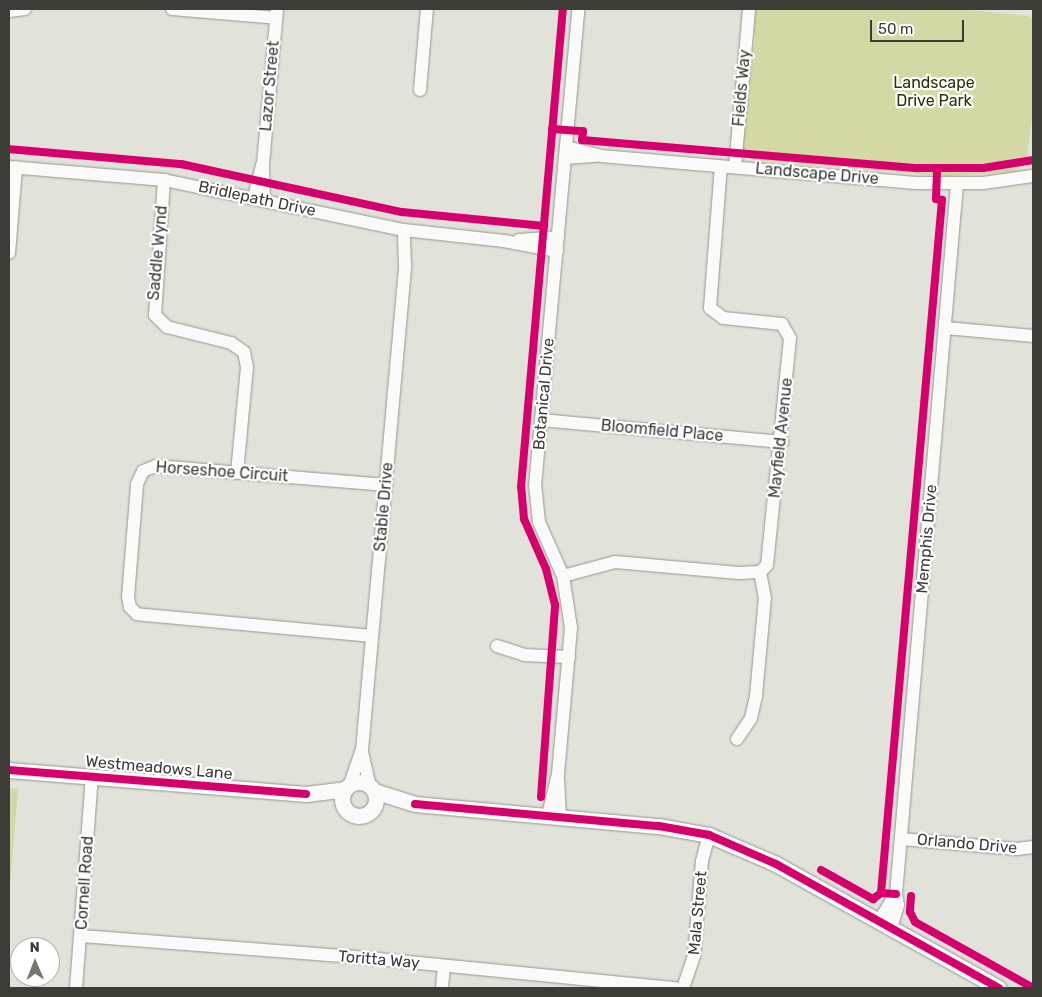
<!DOCTYPE html>
<html>
<head>
<meta charset="utf-8">
<style>
	body { margin:0 }
	#map { position:relative; width:1042px; height:997px; overflow:hidden; background:#e1e2da; font-family:Rubik,sans-serif }
	div>[style] { position:absolute }
	.green>* { inset:0; background:#d3d8a5 }
	.roads { filter:drop-shadow(0 0 1px #969790) drop-shadow(0 0 1px #969790) }
	.minor>* { height:12px; margin:-6px; padding:0 6px; transform-origin:6px; border-radius:6px; background:#fafbf9 }
	.tertiary>* { height:15px; margin:-7.5px; padding:0 7.5px; transform-origin:7.5px; border-radius:7.5px; background:#fafbf9 }
	.tertiary>.ring { margin:-7.5px; padding:0; box-sizing:content-box; background:none; border:15px solid #fafbf9; border-radius:50% }
	.cycleway>* { height:8px; margin:-4px; padding:0 4px; transform-origin:4px; border-radius:4px; background:#d6006c }
	span { translate:-50% -50%; white-space:nowrap; text-align:center; line-height:1.15; -webkit-text-stroke:4.5px #fff; paint-order:stroke }
	.park-label { font-size:16px; color:#2e3109 }
	.street-label { font-size:16px; color:#3c3d36 }
	.frame { position:absolute; inset:0; border:10px solid #3c3d36; pointer-events:none }
	.north { position:absolute; left:10px; top:937px; width:50px; height:50px; box-sizing:border-box; background:#fff; border:1px solid #b1b1af; border-radius:50%; rotate:359deg; font-size:14px; font-weight:700; line-height:20px; text-align:center; color:#3c3d36 }
	.north::after { content:''; display:block; margin:auto; width:18px; height:22px; background:#76776f; clip-path:polygon(50% 0,100% 100%,50% 72%,0 100%) }
	.scale { position:absolute; left:870px; top:20px; width:94px; height:22px; box-sizing:border-box; border:2px solid #3c3d36; border-top:0; padding-left:6px; font-size:15px; line-height:18px; white-space:nowrap; color:#3c3d36; -webkit-text-stroke:4px #fff; paint-order:stroke }
</style>
</head>
<body>
<div id="map">
	<div class="green">
		<div style="clip-path:polygon(754px 9px,960px 9px,1029px 16px,1033px 18px,1033px 109px,1026px 163px,1012px 172px,945px 176px,752px 160px,742px 148px,755px 36px,752px 30px)"></div>
		<div style="clip-path:polygon(9px 788px,18px 789px,9px 898px)"></div>
	</div>
	<div class="roads">
		<div class="minor">
			<div style="left:172px;top:9px;width:104px;rotate:4.9deg"></div>
			<div style="left:9px;top:11px;width:16px;rotate:-7deg"></div>
			<div style="left:420px;top:90px;width:81px;rotate:-85.1deg"></div>
			<div style="left:566px;top:147px;width:36px;rotate:14deg"></div>
			<div style="left:601px;top:156px;width:316px;rotate:4.9deg"></div>
			<div style="left:916px;top:183px;width:67px"></div>
			<div style="left:983px;top:183px;width:50px;rotate:-8deg"></div>
			<div style="left:565px;top:158px;width:31px;rotate:-4deg"></div>
			<div style="left:9px;top:167px;width:156px;rotate:4.8deg"></div>
			<div style="left:164px;top:180px;width:245px;rotate:11.8deg"></div>
			<div style="left:404px;top:230px;width:101px;rotate:6.3deg"></div>
			<div style="left:504px;top:241px;width:54px;rotate:10.7deg"></div>
			<div style="left:735px;top:167px;width:159px;rotate:-84.9deg"></div>
			<div style="left:164px;top:180px;width:135px;rotate:93.8deg"></div>
			<div style="left:155px;top:315px;width:17px;rotate:45deg"></div>
			<div style="left:167px;top:327px;width:66px;rotate:14deg"></div>
			<div style="left:231px;top:343px;width:16px;rotate:35deg"></div>
			<div style="left:244px;top:352px;width:15px;rotate:79deg"></div>
			<div style="left:247px;top:367px;width:105px;rotate:95.4deg"></div>
			<div style="left:254px;top:197px;width:32px;rotate:-76deg"></div>
			<div style="left:264px;top:200px;width:36px;rotate:-92deg"></div>
			<div style="left:263px;top:164px;width:156px;rotate:-84.8deg"></div>
			<div style="left:519px;top:240px;width:39px;rotate:-4deg"></div>
			<div style="left:9px;top:253px;width:86px;rotate:-85.3deg"></div>
			<div style="left:946px;top:328px;width:87px;rotate:5.3deg"></div>
			<div style="left:541px;top:420px;width:242px;rotate:5.2deg"></div>
			<div style="left:563px;top:576px;width:54px;rotate:-15.1deg"></div>
			<div style="left:615px;top:562px;width:124px;rotate:5.1deg"></div>
			<div style="left:739px;top:573px;width:21px;rotate:-3deg"></div>
			<div style="left:760px;top:572px;width:10px;rotate:-45deg"></div>
			<div style="left:767px;top:565px;width:228px;rotate:-84.2deg"></div>
			<div style="left:790px;top:338px;width:16px;rotate:-120deg"></div>
			<div style="left:782px;top:324px;width:59px;rotate:-174.2deg"></div>
			<div style="left:723px;top:318px;width:16px;rotate:-142deg"></div>
			<div style="left:710px;top:308px;width:142px;rotate:-85.6deg"></div>
			<div style="left:372px;top:636px;width:236px;rotate:-174.7deg"></div>
			<div style="left:137px;top:614px;width:10px;rotate:-135deg"></div>
			<div style="left:130px;top:607px;width:10px;rotate:-101deg"></div>
			<div style="left:128px;top:597px;width:113px;rotate:-85.4deg"></div>
			<div style="left:137px;top:484px;width:14px;rotate:-65deg"></div>
			<div style="left:143px;top:471px;width:14px;rotate:-21deg"></div>
			<div style="left:156px;top:466px;width:231px;rotate:4.7deg"></div>
			<div style="left:497px;top:646px;width:28px;rotate:18deg"></div>
			<div style="left:524px;top:655px;width:45px;rotate:2.5deg"></div>
			<div style="left:737px;top:739px;width:25px;rotate:-56deg"></div>
			<div style="left:751px;top:718px;width:23px;rotate:-77deg"></div>
			<div style="left:756px;top:696px;width:98px;rotate:-84.8deg"></div>
			<div style="left:765px;top:598px;width:26px;rotate:-101deg"></div>
			<div style="left:362px;top:752px;width:35px;rotate:77deg"></div>
			<div style="left:558px;top:779px;width:37px;rotate:87deg"></div>
			<div style="left:350px;top:784px;width:36px;rotate:-71deg"></div>
			<div style="left:362px;top:750px;width:487px;rotate:-84.9deg"></div>
			<div style="left:405px;top:265px;width:35px;rotate:-92deg"></div>
			<div style="left:548px;top:815px;width:42px;rotate:-76.3deg"></div>
			<div style="left:558px;top:774px;width:147px;rotate:-84.9deg"></div>
			<div style="left:571px;top:628px;width:53px;rotate:-98.7deg"></div>
			<div style="left:563px;top:576px;width:59px;rotate:-114deg"></div>
			<div style="left:539px;top:522px;width:36px;rotate:-96deg"></div>
			<div style="left:535px;top:486px;width:479px;rotate:-84.8deg"></div>
			<div style="left:901px;top:839px;width:116px;rotate:4.9deg"></div>
			<div style="left:1017px;top:849px;width:16px;rotate:-7deg"></div>
			<div style="left:879px;top:921px;width:32px;rotate:-58deg"></div>
			<div style="left:896px;top:894px;width:713px;rotate:-85.09deg"></div>
			<div style="left:891px;top:928px;width:24px;rotate:-73deg"></div>
			<div style="left:898px;top:905px;width:11px;rotate:-100deg"></div>
			<div style="left:81px;top:936px;width:298px;rotate:4.4deg"></div>
			<div style="left:378px;top:959px;width:299px;rotate:5.6deg"></div>
			<div style="left:76px;top:988px;width:212px;rotate:-85.7deg"></div>
			<div style="left:442px;top:988px;width:22px;rotate:-85deg"></div>
			<div style="left:683px;top:988px;width:34px;rotate:-71deg"></div>
			<div style="left:694px;top:956px;width:95px;rotate:-85.2deg"></div>
			<div style="left:702px;top:861px;width:27px;rotate:-75deg"></div>
		</div>
		<div class="tertiary">
			<div style="left:9px;top:770px;width:298px;rotate:4.6deg"></div>
			<div style="left:306px;top:794px;width:39px;rotate:-7deg"></div>
			<div class="ring" style="left:342px;top:782px;width:19px;height:19px"></div>
			<div style="left:374px;top:791px;width:43px;rotate:17.6deg"></div>
			<div style="left:415px;top:804px;width:245px;rotate:5.2deg"></div>
			<div style="left:659px;top:826px;width:51px;rotate:10.2deg"></div>
			<div style="left:709px;top:835px;width:73px;rotate:23.4deg"></div>
			<div style="left:776px;top:864px;width:255px;rotate:29.1deg"></div>
		</div>
	</div>
	<div class="cycleway">
		<div style="left:552px;top:129px;width:31px;rotate:4deg"></div>
		<div style="left:583px;top:131px;width:9px;rotate:96deg"></div>
		<div style="left:582px;top:140px;width:337px;rotate:4.8deg"></div>
		<div style="left:918px;top:168px;width:65px"></div>
		<div style="left:983px;top:168px;width:51px;rotate:-9.1deg"></div>
		<div style="left:9px;top:149px;width:173px;rotate:5deg"></div>
		<div style="left:181px;top:164px;width:226px;rotate:12.3deg"></div>
		<div style="left:402px;top:212px;width:143px;rotate:5.6deg"></div>
		<div style="left:9px;top:770px;width:298px;rotate:4.6deg"></div>
		<div style="left:541px;top:797px;width:193px;rotate:-85.8deg"></div>
		<div style="left:555px;top:605px;width:37px;rotate:-104deg"></div>
		<div style="left:546px;top:569px;width:55px;rotate:-113.7deg"></div>
		<div style="left:524px;top:519px;width:32px;rotate:-95deg"></div>
		<div style="left:521px;top:487px;width:480px;rotate:-85deg"></div>
		<div style="left:415px;top:804px;width:245px;rotate:5.2deg"></div>
		<div style="left:659px;top:826px;width:51px;rotate:10.2deg"></div>
		<div style="left:709px;top:835px;width:73px;rotate:23.4deg"></div>
		<div style="left:776px;top:864px;width:255px;rotate:29.1deg"></div>
		<div style="left:821px;top:870px;width:60px;rotate:29.1deg"></div>
		<div style="left:873px;top:899px;width:10px;rotate:-37deg"></div>
		<div style="left:881px;top:893px;width:15px;rotate:4deg"></div>
		<div style="left:881px;top:893px;width:696px;rotate:-84.97deg"></div>
		<div style="left:942px;top:200px;width:6px;rotate:-171deg"></div>
		<div style="left:936px;top:199px;width:30px;rotate:-88deg"></div>
		<div style="left:911px;top:896px;width:16px;rotate:94deg"></div>
		<div style="left:910px;top:912px;width:11px;rotate:63deg"></div>
		<div style="left:915px;top:922px;width:135px;rotate:29.2deg"></div>
	</div>
	<div class="park-label">
		<span style="left:934px;top:92px">Landscape<br>Drive Park</span>
	</div>
	<div class="street-label">
		<span style="left:270px;top:86px;rotate:-85deg">Lazor Street</span>
		<span style="left:742px;top:88px;rotate:-85deg">Fields Way</span>
		<span style="left:817px;top:174px;rotate:5deg">Landscape Drive</span>
		<span style="left:257px;top:199px;rotate:12deg">Bridlepath Drive</span>
		<span style="left:158px;top:253px;rotate:-85deg">Saddle Wynd</span>
		<span style="left:544px;top:394px;rotate:-85deg">Botanical Drive</span>
		<span style="left:662px;top:431px;rotate:5deg">Bloomfield Place</span>
		<span style="left:781px;top:438px;rotate:-84deg">Mayfield Avenue</span>
		<span style="left:222px;top:472px;rotate:4deg">Horseshoe Circuit</span>
		<span style="left:384px;top:507px;rotate:-85deg">Stable Drive</span>
		<span style="left:927px;top:539px;rotate:-85deg">Memphis Drive</span>
		<span style="left:159px;top:768px;rotate:5deg">Westmeadows Lane</span>
		<span style="left:967px;top:844px;rotate:5deg">Orlando Drive</span>
		<span style="left:85px;top:883px;rotate:-86deg">Cornell Road</span>
		<span style="left:698px;top:913px;rotate:-85deg">Mala Street</span>
		<span style="left:379px;top:960px;rotate:5deg">Toritta Way</span>
	</div>
	<div class="frame"></div>
	<div class="north">N</div>
	<div class="scale">50 m</div>
</div>
</body>
</html>
